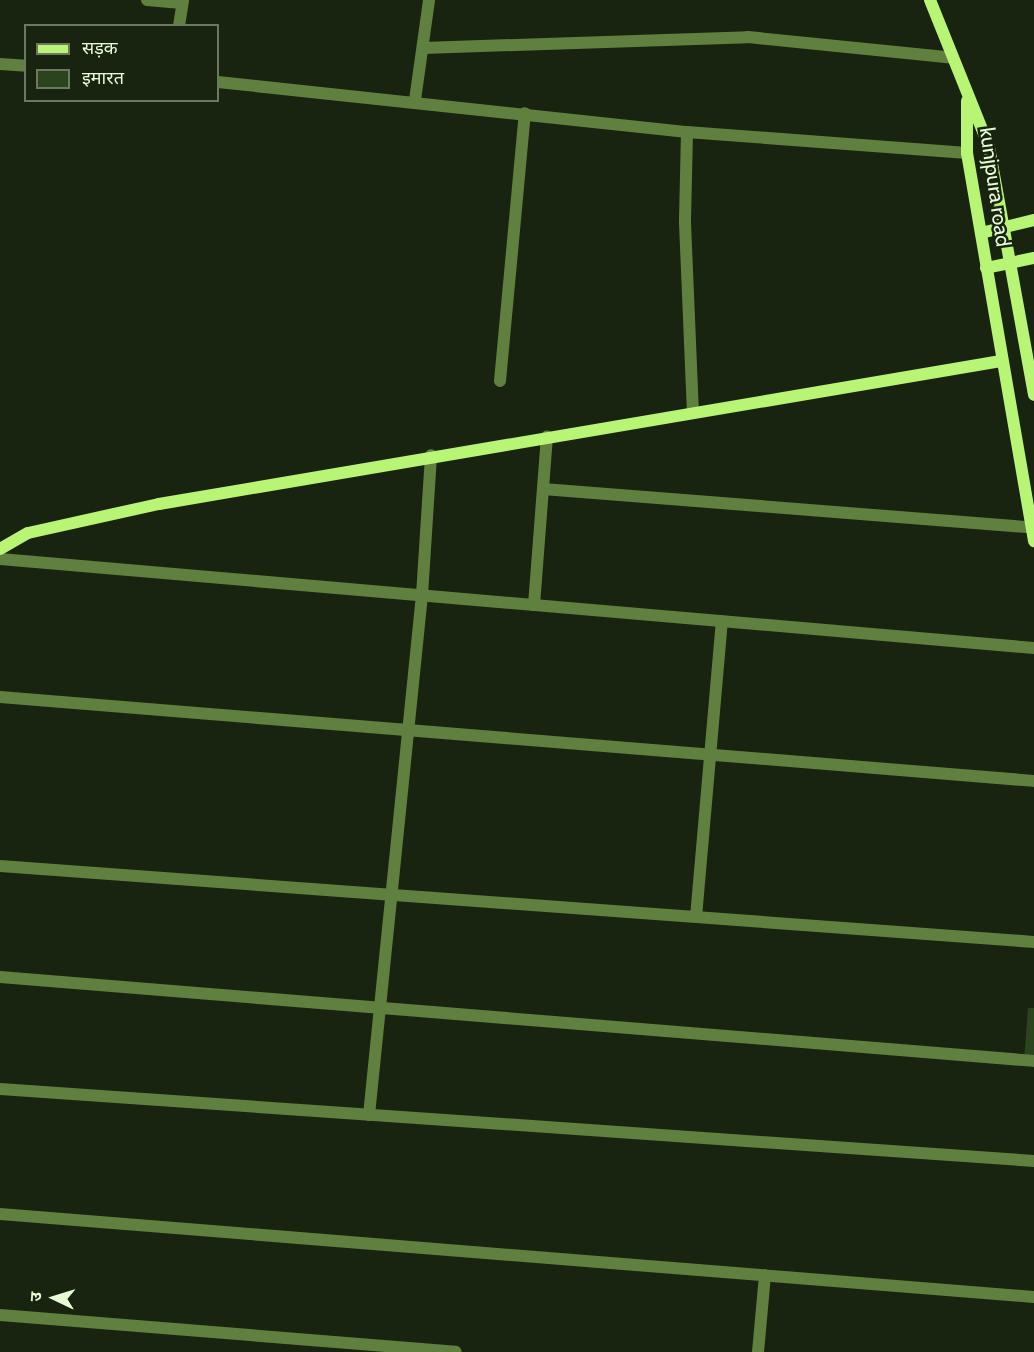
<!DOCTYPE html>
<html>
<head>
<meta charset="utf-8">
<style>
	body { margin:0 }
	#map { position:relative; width:1034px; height:1352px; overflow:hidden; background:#182410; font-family:Cabin,"Noto Sans Devanagari",sans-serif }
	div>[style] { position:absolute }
	.building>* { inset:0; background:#2b441e }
	.street>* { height:12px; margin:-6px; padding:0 6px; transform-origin:6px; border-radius:6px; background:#60803f }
	.secondary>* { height:12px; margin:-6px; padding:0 6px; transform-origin:6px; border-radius:6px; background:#b9f575 }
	span { translate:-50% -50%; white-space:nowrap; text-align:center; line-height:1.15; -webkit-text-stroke:5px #182410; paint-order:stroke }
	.street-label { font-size:21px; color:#e7fcd6 }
	.legend { position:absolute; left:24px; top:24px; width:195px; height:78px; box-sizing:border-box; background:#182410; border:2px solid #6b7a5f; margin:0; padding:8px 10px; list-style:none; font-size:18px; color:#e7fcd6 }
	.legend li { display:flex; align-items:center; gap:12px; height:30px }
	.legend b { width:30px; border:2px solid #6b7a5f }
	.north { position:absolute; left:24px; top:1268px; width:60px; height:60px; -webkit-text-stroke:4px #182410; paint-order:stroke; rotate:274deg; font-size:16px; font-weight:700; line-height:24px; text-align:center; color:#e7fcd6 }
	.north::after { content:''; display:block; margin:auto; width:21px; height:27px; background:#e7fcd6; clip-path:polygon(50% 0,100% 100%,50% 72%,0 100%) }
</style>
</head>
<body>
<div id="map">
	<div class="building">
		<div style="clip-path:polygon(1028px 1008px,1034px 1008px,1034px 1061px,1024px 1061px)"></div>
	</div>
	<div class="street">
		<div style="left:147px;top:0;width:35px;rotate:5deg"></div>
		<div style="left:179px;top:26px;width:26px;rotate:-81deg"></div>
		<div style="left:423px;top:48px;width:325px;rotate:-1.9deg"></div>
		<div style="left:748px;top:37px;width:206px;rotate:5.8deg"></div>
		<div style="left:0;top:64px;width:26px;rotate:4deg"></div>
		<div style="left:218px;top:82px;width:472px;rotate:6.1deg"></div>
		<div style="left:687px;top:132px;width:281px;rotate:4.3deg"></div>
		<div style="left:415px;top:100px;width:101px;rotate:-82deg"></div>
		<div style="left:687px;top:132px;width:91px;rotate:91.3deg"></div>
		<div style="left:685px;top:223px;width:189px;rotate:87.6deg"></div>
		<div style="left:500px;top:381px;width:269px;rotate:-84.7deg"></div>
		<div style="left:543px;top:489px;width:489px;rotate:4.5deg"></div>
		<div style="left:0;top:559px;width:1038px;rotate:4.92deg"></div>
		<div style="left:534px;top:605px;width:169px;rotate:-85.6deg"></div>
		<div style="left:0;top:697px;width:1037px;rotate:4.64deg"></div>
		<div style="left:0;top:866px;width:1037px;rotate:4.2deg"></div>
		<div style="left:696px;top:917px;width:297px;rotate:-85deg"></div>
		<div style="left:0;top:977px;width:1037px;rotate:4.64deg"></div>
		<div style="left:0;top:1089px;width:1037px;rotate:3.98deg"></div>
		<div style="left:369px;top:1115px;width:523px;rotate:-84.18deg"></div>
		<div style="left:422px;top:595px;width:140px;rotate:-86.3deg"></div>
		<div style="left:0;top:1214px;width:1037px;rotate:4.59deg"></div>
		<div style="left:0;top:1315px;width:457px;rotate:4.6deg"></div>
		<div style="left:758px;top:1352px;width:77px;rotate:-84.8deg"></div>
	</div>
	<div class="secondary">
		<div style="left:930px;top:0;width:158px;rotate:68.1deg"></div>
		<div style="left:989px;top:147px;width:252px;rotate:79.7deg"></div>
		<div style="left:967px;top:101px;width:52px;rotate:90deg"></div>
		<div style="left:967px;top:153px;width:394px;rotate:80.2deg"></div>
		<div style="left:981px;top:233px;width:55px;rotate:-13.8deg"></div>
		<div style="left:986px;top:268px;width:49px;rotate:-11.8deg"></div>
		<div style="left:0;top:549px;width:32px;rotate:-30deg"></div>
		<div style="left:28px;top:533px;width:134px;rotate:-12.5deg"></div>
		<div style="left:159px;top:504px;width:854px;rotate:-9.64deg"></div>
	</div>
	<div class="street-label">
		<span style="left:995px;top:187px;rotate:82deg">kunjpura road</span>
	</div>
	<ul class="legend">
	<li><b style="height:8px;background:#b9f575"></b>सड़क</li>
	<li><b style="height:16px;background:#2b441e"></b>इमारत</li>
	</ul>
	<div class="north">उ</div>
</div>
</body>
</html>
